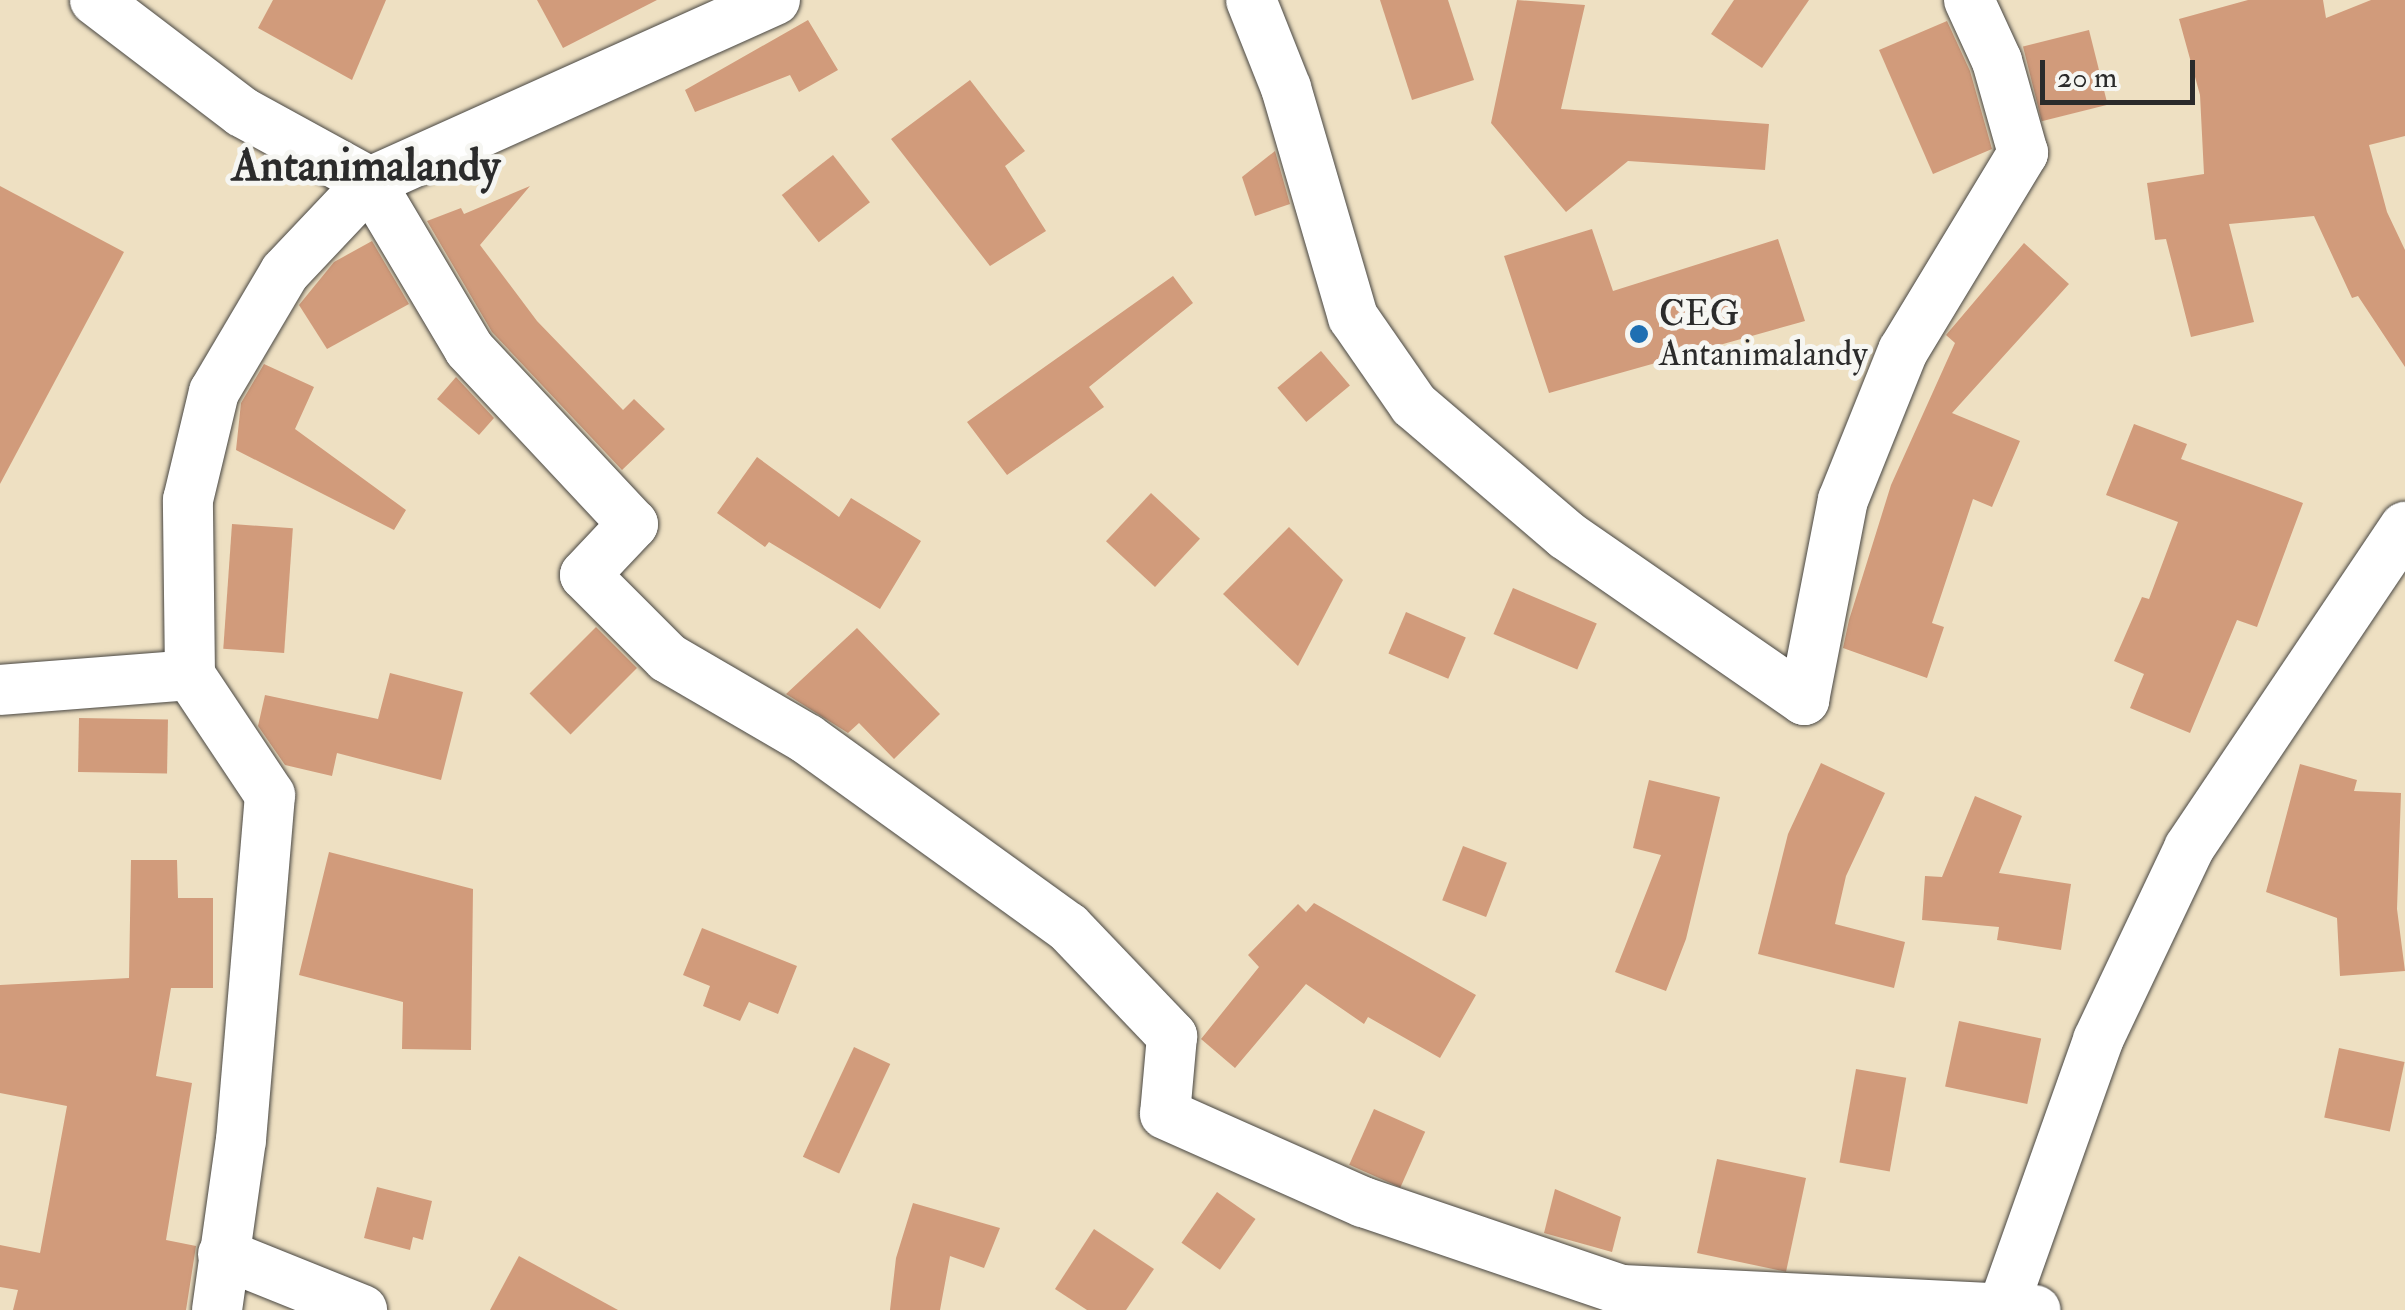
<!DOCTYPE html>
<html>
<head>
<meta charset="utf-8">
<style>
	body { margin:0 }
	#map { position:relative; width:2405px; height:1310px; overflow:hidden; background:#eee0c2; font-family:"IM FELL Double Pica",serif }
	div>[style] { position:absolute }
	.building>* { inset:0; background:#d19b7b; transform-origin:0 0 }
	.roads { filter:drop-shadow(0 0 2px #484642) drop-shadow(0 0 2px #484642) }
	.minor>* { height:50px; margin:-25px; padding:0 25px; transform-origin:25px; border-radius:25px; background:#fff }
	.dots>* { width:28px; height:28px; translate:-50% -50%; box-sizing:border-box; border:5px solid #f6f6f2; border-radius:50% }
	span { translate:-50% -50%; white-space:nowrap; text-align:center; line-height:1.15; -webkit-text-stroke:10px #f6f6f2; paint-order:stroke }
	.poi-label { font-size:35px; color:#2b2b2b }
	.left { translate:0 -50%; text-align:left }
	.district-label { font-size:45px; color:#2b2b2b; font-weight:700 }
	.scale { position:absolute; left:2040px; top:60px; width:155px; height:45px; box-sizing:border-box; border:5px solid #2b2b2b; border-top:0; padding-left:12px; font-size:30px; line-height:35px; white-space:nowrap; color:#2b2b2b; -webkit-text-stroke:8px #f6f6f2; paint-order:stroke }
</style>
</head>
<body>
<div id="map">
	<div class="building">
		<div style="clip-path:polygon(273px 0,386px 0,352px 80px,258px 28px)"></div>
		<div style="clip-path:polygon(537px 0,657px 0,563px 48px)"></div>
		<div style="clip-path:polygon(1380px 0,1448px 0,1474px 80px,1412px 100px)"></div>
		<div style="clip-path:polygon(1517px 0,1585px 5px,1561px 109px,1769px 124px,1765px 170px,1628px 161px,1566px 212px,1491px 123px)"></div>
		<div style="clip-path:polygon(1734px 0,1809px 0,1762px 68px,1711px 34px)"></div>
		<div style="clip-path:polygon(2248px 0,2323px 0,2326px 18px,2371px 0,2405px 0,2405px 136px,2369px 145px,2387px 212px,2405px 250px,2405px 367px,2358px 296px,2352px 298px,2314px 216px,2229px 224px,2254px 322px,2191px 337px,2166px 239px,2155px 240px,2147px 183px,2204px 174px,2200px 95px,2179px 19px)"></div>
		<div style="clip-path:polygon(808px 20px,838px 70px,799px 92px,790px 75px,695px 112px,685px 90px)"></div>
		<div style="clip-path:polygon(1947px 21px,1970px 71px,1992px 149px,1933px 174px,1879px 50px)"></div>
		<div style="left:2089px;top:30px;width:77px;height:68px;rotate:76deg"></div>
		<div style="clip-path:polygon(970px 80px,1025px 151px,1005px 166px,1046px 231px,990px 266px,891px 139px)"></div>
		<div style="clip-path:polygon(1275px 151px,1290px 204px,1255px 216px,1242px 177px)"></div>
		<div style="left:833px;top:155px;width:60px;height:65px;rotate:52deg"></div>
		<div style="clip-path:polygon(0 186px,124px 252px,0 484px)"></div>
		<div style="clip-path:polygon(530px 186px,480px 245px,537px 321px,623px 410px,634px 399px,665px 429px,622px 470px,492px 332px,427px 221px,461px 208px,464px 214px)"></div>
		<div style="clip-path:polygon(1592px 229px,1613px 291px,1778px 239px,1805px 321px,1549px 393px,1504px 256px)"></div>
		<div style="clip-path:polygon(372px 241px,409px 304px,327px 349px,299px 305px,334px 262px)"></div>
		<div style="clip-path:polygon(2024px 243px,2069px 284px,1952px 413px,2020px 441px,1992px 507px,1973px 499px,1932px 623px,1944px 627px,1927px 678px,1843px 648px,1849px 620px,1891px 485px,1955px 343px,1946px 335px)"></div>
		<div style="clip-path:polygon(1173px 276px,1193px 303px,1089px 387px,1104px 407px,1007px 475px,967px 422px)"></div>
		<div style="left:1321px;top:351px;width:45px;height:57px;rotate:50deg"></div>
		<div style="clip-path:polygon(264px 364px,314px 387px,295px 429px,406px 510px,394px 530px,236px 450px,241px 403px)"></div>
		<div style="clip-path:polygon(456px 377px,494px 418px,479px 435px,437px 399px)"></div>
		<div style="clip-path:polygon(2134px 424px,2187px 444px,2181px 459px,2303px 503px,2257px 627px,2237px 620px,2190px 733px,2130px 708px,2144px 674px,2114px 661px,2142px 597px,2149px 599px,2178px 522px,2106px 495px)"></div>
		<div style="clip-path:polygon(757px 457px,839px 517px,851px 498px,921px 541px,880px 609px,769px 542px,765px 547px,717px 513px)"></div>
		<div style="left:1151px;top:493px;width:67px;height:66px;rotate:43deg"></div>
		<div style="left:232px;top:524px;width:61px;height:125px;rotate:4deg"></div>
		<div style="clip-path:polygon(1289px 527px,1343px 580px,1298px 666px,1223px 594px)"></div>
		<div style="left:1513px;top:588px;width:91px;height:50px;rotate:23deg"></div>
		<div style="left:1406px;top:612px;width:65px;height:45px;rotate:23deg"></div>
		<div style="left:596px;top:627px;width:58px;height:94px;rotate:45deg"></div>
		<div style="clip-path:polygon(857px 628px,940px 714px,894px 759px,859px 723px,848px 733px,786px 694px)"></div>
		<div style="clip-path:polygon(390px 673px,463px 692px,441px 780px,337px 753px,332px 776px,285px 765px,258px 726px,265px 695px,378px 719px)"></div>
		<div style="left:79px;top:718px;width:89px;height:54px;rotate:1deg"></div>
		<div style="clip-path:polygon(1821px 763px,1885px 793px,1846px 876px,1835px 924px,1905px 942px,1894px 988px,1758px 954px,1788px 834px)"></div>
		<div style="clip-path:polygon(2300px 764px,2357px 780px,2354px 791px,2401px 793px,2397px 909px,2405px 971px,2340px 976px,2337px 918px,2266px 892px)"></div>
		<div style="clip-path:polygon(1649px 780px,1720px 797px,1686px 939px,1666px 991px,1615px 972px,1661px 855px,1633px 848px)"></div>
		<div style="clip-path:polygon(1975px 796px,2022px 816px,1999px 873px,2071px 884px,2061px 950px,1997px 940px,1999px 927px,1922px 920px,1925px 876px,1942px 877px)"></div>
		<div style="left:1463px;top:846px;width:47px;height:58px;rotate:21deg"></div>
		<div style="clip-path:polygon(329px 852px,473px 889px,471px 1050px,402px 1049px,403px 1002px,299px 975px)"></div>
		<div style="clip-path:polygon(131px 860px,177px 860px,178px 898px,213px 898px,213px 988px,171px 988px,156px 1076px,192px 1083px,166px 1240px,196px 1246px,186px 1310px,13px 1310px,18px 1290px,0 1287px,0 1245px,40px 1253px,67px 1106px,0 1093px,0 985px,129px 978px)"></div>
		<div style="clip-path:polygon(1314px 903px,1476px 995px,1440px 1058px,1368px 1017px,1364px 1024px,1306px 984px,1235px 1068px,1201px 1039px,1259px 967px,1248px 955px,1298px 904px,1306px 912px)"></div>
		<div style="clip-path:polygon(702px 928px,797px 966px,778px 1014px,749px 1002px,740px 1021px,703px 1006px,710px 986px,683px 975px)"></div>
		<div style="left:1959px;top:1021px;width:84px;height:67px;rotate:12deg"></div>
		<div style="left:854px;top:1047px;width:40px;height:121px;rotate:25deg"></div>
		<div style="left:2339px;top:1048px;width:67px;height:71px;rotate:12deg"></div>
		<div style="left:1856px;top:1069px;width:51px;height:95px;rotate:10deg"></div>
		<div style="left:1374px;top:1109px;width:56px;height:61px;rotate:24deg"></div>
		<div style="left:1717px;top:1159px;width:91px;height:96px;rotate:12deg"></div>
		<div style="clip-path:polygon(377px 1187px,432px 1201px,423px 1240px,413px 1237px,410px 1250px,364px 1238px)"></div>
		<div style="clip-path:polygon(1555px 1189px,1621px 1217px,1612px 1252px,1544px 1233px)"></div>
		<div style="left:1217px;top:1192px;width:47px;height:62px;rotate:35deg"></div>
		<div style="clip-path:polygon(913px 1203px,1000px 1228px,984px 1268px,950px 1256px,940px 1310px,890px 1310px,896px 1258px)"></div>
		<div style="clip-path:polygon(1094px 1229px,1154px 1269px,1126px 1310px,1087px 1310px,1055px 1289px)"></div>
		<div style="clip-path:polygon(519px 1256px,618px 1310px,490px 1310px)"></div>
	</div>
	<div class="roads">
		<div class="minor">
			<div style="left:95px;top:0;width:185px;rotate:37.3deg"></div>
			<div style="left:242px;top:112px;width:146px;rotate:28.7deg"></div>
			<div style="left:370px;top:182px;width:444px;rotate:-24.2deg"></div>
			<div style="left:1251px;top:0;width:95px;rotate:68.3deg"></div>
			<div style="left:1286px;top:88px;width:239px;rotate:73.7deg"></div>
			<div style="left:1353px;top:317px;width:107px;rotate:55.3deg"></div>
			<div style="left:1414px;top:405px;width:200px;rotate:40.5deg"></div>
			<div style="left:1566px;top:535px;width:290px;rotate:34.7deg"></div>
			<div style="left:1804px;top:700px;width:204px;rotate:-79deg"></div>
			<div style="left:1843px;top:500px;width:161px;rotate:-68.1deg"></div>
			<div style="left:1903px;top:351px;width:232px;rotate:-58.8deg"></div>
			<div style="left:2023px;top:153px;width:96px;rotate:-105.8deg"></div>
			<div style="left:1997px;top:61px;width:67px;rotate:-114.7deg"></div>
			<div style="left:0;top:690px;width:191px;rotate:-4.5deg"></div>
			<div style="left:223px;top:1254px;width:150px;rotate:21.9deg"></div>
			<div style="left:217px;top:1310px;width:172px;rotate:-82deg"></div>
			<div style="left:241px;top:1140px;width:346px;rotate:-85.2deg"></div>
			<div style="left:270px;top:795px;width:144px;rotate:-123.7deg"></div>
			<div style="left:190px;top:675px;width:175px;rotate:-90.7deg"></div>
			<div style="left:188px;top:500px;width:111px;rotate:-76.5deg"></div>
			<div style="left:214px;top:392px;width:139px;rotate:-59.4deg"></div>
			<div style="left:285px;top:272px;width:124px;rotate:-46.6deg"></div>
			<div style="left:370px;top:182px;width:194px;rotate:59.3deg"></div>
			<div style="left:469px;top:349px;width:240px;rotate:46.9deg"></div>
			<div style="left:633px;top:524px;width:70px;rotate:133.3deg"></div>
			<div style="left:585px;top:575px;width:117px;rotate:45deg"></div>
			<div style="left:668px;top:658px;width:161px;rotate:30.2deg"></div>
			<div style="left:807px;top:739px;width:322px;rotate:35.8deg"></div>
			<div style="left:1068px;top:927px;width:151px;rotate:46.3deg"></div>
			<div style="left:1172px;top:1036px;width:78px;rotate:95.1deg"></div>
			<div style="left:1165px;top:1114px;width:217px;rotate:24deg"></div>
			<div style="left:1363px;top:1202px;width:274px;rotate:18.8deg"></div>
			<div style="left:1622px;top:1290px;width:414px;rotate:2.8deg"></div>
			<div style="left:2002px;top:1310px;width:287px;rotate:-70.4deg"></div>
			<div style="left:2098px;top:1040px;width:212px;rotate:-64.6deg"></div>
			<div style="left:2189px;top:848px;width:387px;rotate:-56.1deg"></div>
		</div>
	</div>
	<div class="dots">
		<div style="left:1639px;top:334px;background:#1f6fb2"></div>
	</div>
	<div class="poi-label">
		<span class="left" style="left:1659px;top:334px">CEG<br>Antanimalandy</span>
	</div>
	<div class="district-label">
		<span style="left:366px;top:167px">Antanimalandy</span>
	</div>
	<div class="scale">20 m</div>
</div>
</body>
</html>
